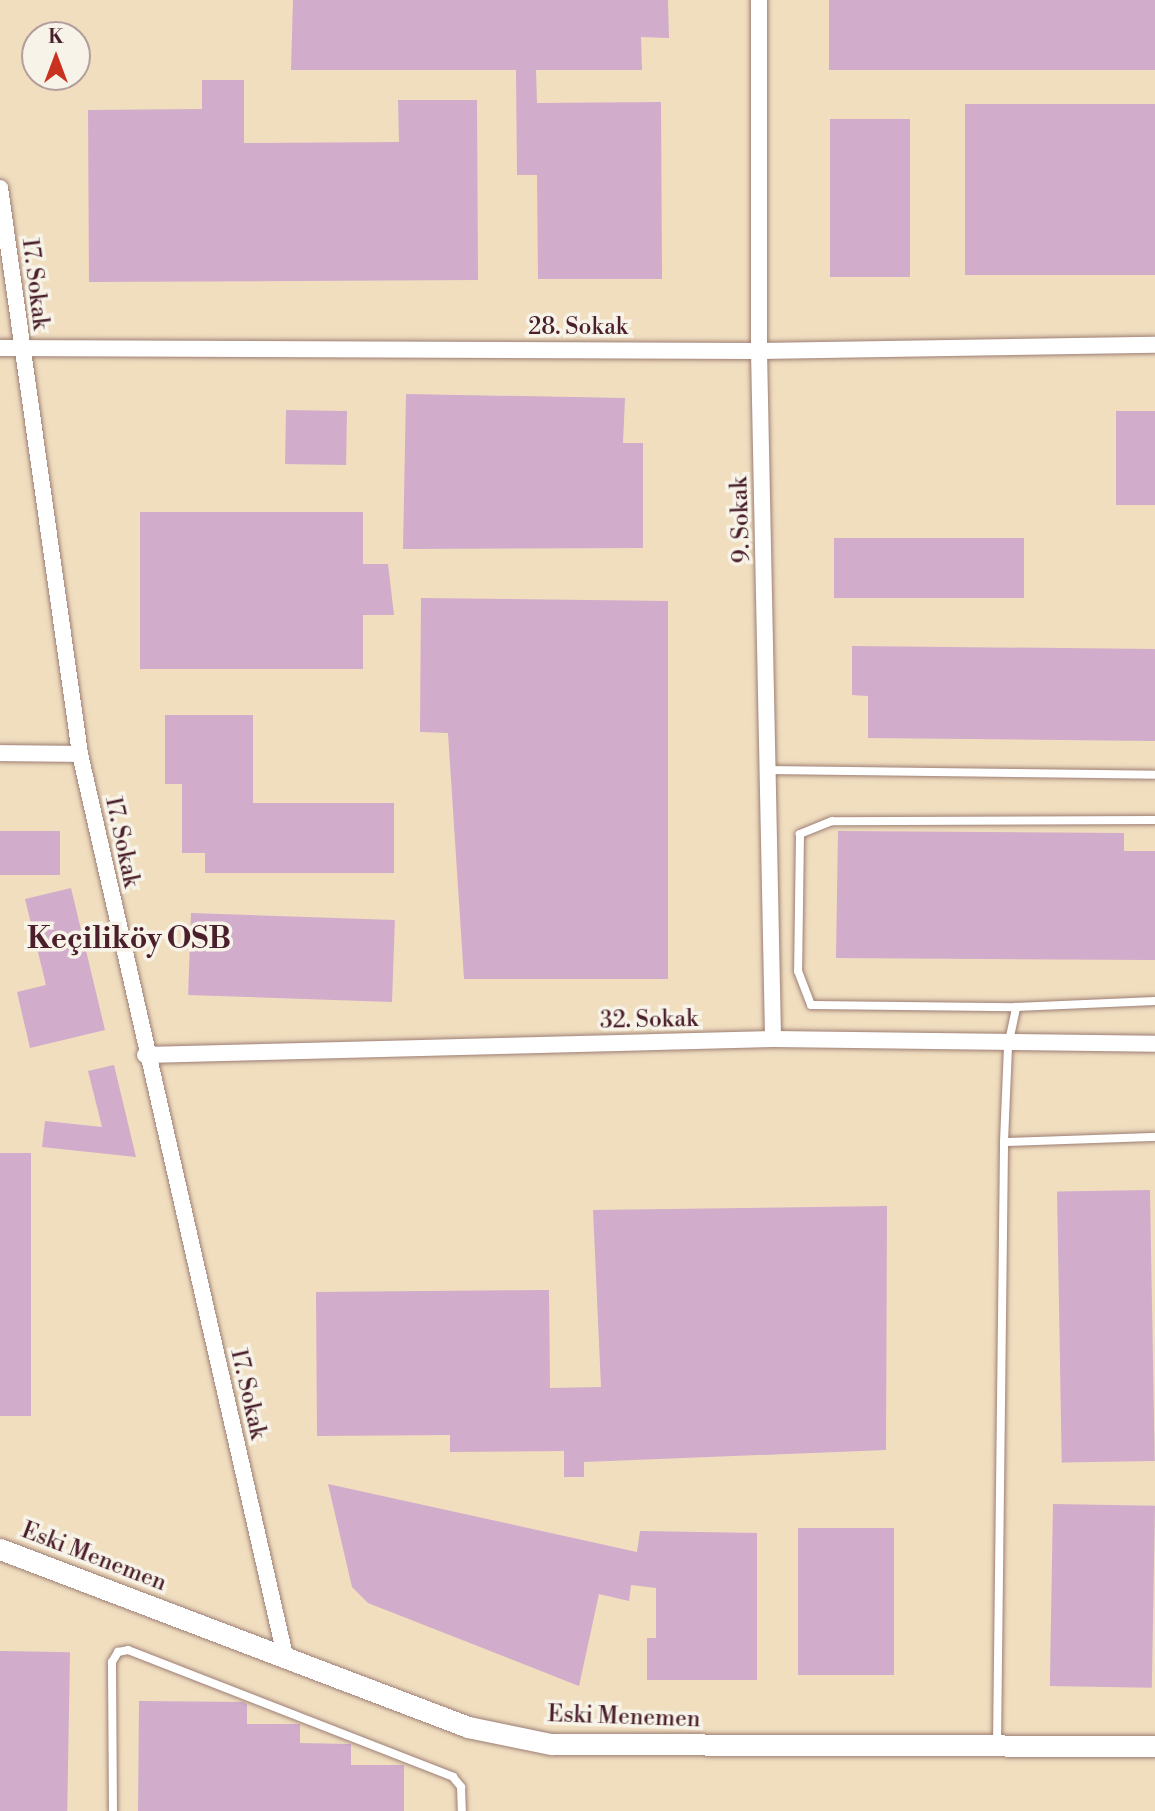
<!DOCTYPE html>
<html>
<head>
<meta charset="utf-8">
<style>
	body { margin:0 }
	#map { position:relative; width:1155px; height:1811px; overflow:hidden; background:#f0debf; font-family:"Libre Bodoni",serif }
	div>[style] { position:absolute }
	.building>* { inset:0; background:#d1accb; transform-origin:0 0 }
	.roads { filter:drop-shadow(0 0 2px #9d7e75) drop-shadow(0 0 2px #9d7e75) }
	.service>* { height:8px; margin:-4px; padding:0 4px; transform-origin:4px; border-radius:4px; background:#fff }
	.minor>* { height:16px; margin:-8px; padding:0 8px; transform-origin:8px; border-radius:8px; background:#fff }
	.tertiary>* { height:21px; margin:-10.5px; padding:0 10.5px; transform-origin:10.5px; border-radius:10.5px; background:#fff }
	span { translate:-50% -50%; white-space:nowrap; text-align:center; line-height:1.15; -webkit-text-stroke:7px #f7f3e8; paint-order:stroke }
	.street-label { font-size:23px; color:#4a1f2b }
	.district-label { font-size:30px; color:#4a1f2b; font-weight:700 }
	.north { position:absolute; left:21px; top:21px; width:70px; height:70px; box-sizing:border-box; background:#f7f3e8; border:2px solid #b29e9c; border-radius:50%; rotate:0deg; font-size:19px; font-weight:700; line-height:28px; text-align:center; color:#4a1f2b }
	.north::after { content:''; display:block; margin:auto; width:24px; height:32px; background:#c8321e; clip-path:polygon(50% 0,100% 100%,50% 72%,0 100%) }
</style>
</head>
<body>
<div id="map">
	<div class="building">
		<div style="clip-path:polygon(293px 0,668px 0,669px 38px,641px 37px,642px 70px,536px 70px,537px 103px,661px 102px,662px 279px,538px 279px,537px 175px,517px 175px,516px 70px,291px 70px)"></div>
		<div style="left:829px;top:0;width:326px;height:70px"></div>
		<div style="clip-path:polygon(202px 80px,244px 80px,244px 143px,399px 142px,398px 100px,477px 100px,478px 280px,89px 282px,88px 110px,202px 109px)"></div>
		<div style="left:1155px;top:104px;width:171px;height:190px;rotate:90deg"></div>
		<div style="left:910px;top:119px;width:158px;height:80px;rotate:90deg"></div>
		<div style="clip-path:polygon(406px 394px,625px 398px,623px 443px,643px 443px,643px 548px,403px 549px)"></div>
		<div style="left:286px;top:410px;width:61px;height:54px;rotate:1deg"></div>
		<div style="left:1116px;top:411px;width:39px;height:94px"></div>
		<div style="clip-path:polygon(140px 512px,363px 512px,363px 564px,388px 564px,394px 615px,363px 615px,363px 669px,140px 669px)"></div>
		<div style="left:834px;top:538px;width:190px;height:60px"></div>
		<div style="clip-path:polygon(421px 598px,668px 601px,668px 979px,464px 979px,448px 733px,420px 732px)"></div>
		<div style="clip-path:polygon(852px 646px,1155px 649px,1155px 741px,868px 738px,868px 696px,852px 695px)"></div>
		<div style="clip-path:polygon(165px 715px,253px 715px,253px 803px,394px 803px,394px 873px,205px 873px,205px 853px,182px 853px,182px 784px,165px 784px)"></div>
		<div style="left:60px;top:831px;width:44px;height:60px;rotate:90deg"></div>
		<div style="clip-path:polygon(838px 831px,1124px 833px,1124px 851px,1155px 851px,1155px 960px,836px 958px)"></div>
		<div style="clip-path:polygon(71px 888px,105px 1030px,30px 1048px,17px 992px,46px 985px,25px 899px)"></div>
		<div style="left:191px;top:913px;width:204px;height:82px;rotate:2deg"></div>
		<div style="clip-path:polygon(114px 1065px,136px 1157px,42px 1147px,45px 1121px,102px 1127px,88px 1071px)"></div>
		<div style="left:0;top:1153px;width:31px;height:263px"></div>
		<div style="left:1150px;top:1190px;width:271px;height:93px;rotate:89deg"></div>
		<div style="clip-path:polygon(887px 1206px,886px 1450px,584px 1462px,584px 1477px,564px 1477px,564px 1451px,450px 1452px,450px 1435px,317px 1436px,316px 1292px,549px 1290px,550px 1388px,601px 1387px,593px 1210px)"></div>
		<div style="clip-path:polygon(328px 1484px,637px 1552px,640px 1531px,757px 1533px,757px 1680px,647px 1680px,647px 1638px,656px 1638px,656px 1588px,631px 1585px,629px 1601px,599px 1594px,579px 1686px,368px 1603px,352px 1587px)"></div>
		<div style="left:1053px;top:1504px;width:102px;height:182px;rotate:1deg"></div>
		<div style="left:894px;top:1528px;width:147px;height:96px;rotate:90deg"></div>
		<div style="left:0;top:1651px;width:70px;height:160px;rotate:1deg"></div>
		<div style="clip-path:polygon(139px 1701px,243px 1702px,247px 1704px,247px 1724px,300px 1724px,300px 1743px,351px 1744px,351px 1765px,404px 1765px,404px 1811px,138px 1811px)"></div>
	</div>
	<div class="roads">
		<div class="service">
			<div style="left:771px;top:770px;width:384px;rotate:0.7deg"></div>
			<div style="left:1155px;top:820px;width:323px;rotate:179.8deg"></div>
			<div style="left:832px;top:821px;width:35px;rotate:158deg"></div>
			<div style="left:800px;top:834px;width:137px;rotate:90.8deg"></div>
			<div style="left:798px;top:971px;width:36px;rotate:69deg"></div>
			<div style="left:811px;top:1005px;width:205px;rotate:0.6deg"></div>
			<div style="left:1016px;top:1007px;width:139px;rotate:-2.5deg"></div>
			<div style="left:1004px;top:1142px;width:151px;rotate:-1.9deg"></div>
			<div style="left:997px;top:1745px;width:603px;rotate:-89.33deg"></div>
			<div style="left:1004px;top:1142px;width:96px;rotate:-87.6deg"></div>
			<div style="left:1008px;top:1046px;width:40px;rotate:-78deg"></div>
			<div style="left:113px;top:1811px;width:149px;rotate:-90.4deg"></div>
			<div style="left:112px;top:1662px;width:12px;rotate:-59deg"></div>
			<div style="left:118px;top:1652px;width:10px;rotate:-11deg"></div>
			<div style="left:128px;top:1650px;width:349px;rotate:21.3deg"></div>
			<div style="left:453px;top:1777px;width:13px;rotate:51deg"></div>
			<div style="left:461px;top:1787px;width:24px;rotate:88deg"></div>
		</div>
		<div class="minor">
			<div style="left:759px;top:0;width:351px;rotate:90deg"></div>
			<div style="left:759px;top:351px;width:688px;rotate:88.83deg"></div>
			<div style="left:0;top:188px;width:572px;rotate:81.95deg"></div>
			<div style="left:80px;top:754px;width:929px;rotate:77.19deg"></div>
			<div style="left:0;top:348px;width:759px;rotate:0.23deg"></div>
			<div style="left:759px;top:351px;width:396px;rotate:-0.9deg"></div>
			<div style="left:0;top:753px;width:80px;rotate:0.7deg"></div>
			<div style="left:145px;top:1055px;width:628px;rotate:-1.46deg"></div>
			<div style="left:773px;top:1039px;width:382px;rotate:0.7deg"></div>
		</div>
		<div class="tertiary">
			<div style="left:0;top:1549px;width:501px;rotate:20.82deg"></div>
			<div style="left:468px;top:1727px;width:85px;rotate:11.6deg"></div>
			<div style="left:551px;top:1744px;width:604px;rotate:0.19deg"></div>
		</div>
	</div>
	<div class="street-label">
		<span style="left:35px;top:284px;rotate:83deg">17. Sokak</span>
		<span style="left:578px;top:327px">28. Sokak</span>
		<span style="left:741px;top:520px;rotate:-92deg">9. Sokak</span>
		<span style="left:122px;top:842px;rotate:78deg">17. Sokak</span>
		<span style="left:649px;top:1020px;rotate:-1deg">32. Sokak</span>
		<span style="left:248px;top:1394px;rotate:77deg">17. Sokak</span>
		<span style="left:94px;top:1557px;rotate:21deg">Eski Menemen</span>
		<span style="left:624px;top:1717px;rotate:2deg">Eski Menemen</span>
	</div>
	<div class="district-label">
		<span style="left:129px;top:939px">Keçiliköy OSB</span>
	</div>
	<div class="north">K</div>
</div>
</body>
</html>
